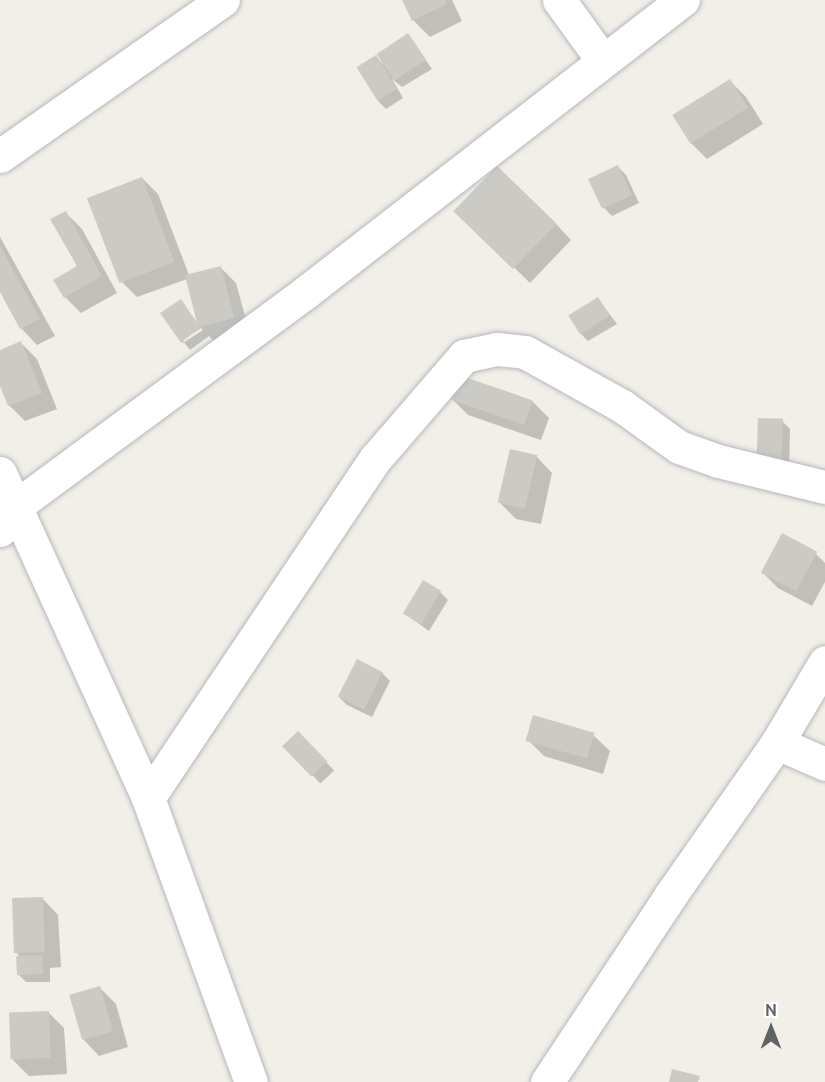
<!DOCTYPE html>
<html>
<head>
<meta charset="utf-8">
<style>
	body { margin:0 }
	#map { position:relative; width:825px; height:1082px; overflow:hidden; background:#f1efe8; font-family:Ubuntu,sans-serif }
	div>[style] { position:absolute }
	.shadow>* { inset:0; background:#0003; transform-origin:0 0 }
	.building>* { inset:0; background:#cccac5; transform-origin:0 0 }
	.roads { filter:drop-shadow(0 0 2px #b5b8bc) drop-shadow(0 0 2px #b5b8bc) }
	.street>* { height:33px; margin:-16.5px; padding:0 16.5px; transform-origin:16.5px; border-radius:16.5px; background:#fff }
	span { translate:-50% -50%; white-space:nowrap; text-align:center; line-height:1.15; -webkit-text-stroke:5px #fff; paint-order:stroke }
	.north { position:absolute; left:741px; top:998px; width:60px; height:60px; -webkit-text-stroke:4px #fff; paint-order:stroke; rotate:0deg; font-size:16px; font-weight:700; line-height:24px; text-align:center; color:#5f6368 }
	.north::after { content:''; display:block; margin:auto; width:21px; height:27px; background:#5f6368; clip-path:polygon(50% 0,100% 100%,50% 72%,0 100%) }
</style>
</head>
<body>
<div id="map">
	<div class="shadow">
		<div style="clip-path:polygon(403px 0,452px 0,462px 21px,430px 37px,414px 21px)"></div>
		<div style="clip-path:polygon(408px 35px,432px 69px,402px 87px,392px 79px,403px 98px,386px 109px,378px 101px,376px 57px,384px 65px)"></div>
		<div style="clip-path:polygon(730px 81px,746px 97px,763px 124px,707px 159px,691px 143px)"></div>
		<div style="clip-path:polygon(618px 167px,626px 175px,639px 203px,612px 216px,604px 208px,590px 180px)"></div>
		<div style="clip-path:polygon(evenodd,142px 178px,158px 194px,189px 275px,220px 267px,236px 283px,250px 334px,216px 343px,209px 336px,190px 350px,163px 315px,180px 301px,200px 326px,187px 279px,137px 297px,121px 281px,89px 198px,142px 178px,201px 328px,203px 330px,183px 343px,181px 341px,201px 328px)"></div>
		<div style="clip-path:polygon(456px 211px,556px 224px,571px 240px,530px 283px)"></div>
		<div style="clip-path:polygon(66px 213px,82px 229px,117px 293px,81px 313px,65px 297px,79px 267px)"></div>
		<div style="clip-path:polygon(0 237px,55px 336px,37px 345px,21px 328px,0 289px)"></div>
		<div style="clip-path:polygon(598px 299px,617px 324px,588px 341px,580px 333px)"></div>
		<div style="clip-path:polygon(21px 343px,37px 359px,57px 409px,25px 421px,9px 405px,0 382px,0 351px)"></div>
		<div style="clip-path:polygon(452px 399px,533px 402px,549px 418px,541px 440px,468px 415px)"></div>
		<div style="clip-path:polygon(782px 421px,790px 429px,789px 476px,766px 475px)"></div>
		<div style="clip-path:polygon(536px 456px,552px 473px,541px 524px,516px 519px,500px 503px)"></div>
		<div style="clip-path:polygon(816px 554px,825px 563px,825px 582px,812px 606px,778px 588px,762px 572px)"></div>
		<div style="clip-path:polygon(440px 592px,448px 600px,429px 631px,404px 613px)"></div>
		<div style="clip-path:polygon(382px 673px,390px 681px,372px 717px,347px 705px,339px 697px)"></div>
		<div style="left:298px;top:733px;width:52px;height:19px;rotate:46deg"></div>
		<div style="clip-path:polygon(593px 735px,610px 751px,603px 774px,544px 756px,528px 740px)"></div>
		<div style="clip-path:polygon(42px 898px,58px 915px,61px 967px,50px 968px,50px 982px,26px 982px,18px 974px,21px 958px,16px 952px)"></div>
		<div style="clip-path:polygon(100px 988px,116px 1004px,128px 1047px,99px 1056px,83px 1039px)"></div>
		<div style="clip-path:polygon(48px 1012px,64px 1028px,67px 1074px,29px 1076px,13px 1060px)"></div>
	</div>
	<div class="building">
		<div style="clip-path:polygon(402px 0,445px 0,447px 4px,412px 21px)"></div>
		<div style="left:408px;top:33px;width:32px;height:38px;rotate:56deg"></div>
		<div style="left:376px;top:55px;width:40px;height:23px;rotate:58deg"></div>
		<div style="left:730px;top:79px;width:34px;height:68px;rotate:58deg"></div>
		<div style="left:618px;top:165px;width:33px;height:33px;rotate:65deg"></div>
		<div style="left:497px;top:166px;width:83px;height:63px;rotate:44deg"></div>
		<div style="left:142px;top:177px;width:91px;height:59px;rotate:69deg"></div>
		<div style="clip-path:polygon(66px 211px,102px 276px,64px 298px,53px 280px,77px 266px,50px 219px)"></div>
		<div style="clip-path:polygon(0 246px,40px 319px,20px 329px,0 292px)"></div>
		<div style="clip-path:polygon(221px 266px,234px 318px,200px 327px,181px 343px,160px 313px,181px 299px,197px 323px,185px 275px)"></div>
		<div style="left:598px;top:297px;width:22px;height:35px;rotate:58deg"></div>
		<div style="clip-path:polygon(21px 341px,42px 393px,8px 406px,0 386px,0 350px)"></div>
		<div style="left:459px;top:375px;width:78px;height:26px;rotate:19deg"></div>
		<div style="left:758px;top:418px;width:25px;height:49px;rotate:2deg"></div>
		<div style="left:510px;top:449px;width:28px;height:55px;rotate:13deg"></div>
		<div style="left:782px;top:533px;width:40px;height:45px;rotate:28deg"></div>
		<div style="left:423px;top:580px;width:21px;height:39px;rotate:31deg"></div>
		<div style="left:357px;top:659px;width:29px;height:42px;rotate:27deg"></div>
		<div style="left:533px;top:715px;width:64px;height:27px;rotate:16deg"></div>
		<div style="left:298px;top:731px;width:42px;height:22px;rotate:46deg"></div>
		<div style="left:43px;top:897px;width:55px;height:31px;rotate:88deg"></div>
		<div style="left:42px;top:955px;width:19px;height:26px;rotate:87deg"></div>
		<div style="left:100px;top:986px;width:47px;height:32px;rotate:74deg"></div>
		<div style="left:49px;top:1011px;width:47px;height:40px;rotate:88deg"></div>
		<div style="clip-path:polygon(672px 1069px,700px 1076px,698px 1082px,669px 1082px)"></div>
	</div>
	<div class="roads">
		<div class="street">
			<div style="left:559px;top:0;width:75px;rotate:54.2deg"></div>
			<div style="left:0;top:156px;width:272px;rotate:-35deg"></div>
			<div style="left:0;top:473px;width:357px;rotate:65.5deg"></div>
			<div style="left:148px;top:798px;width:302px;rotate:70.1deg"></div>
			<div style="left:0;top:530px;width:29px;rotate:-56deg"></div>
			<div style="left:16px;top:506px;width:360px;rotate:-36.4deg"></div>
			<div style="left:306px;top:292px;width:477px;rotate:-37.8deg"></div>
			<div style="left:777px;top:743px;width:52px;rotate:23.6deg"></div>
			<div style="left:148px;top:798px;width:409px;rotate:-56.2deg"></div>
			<div style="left:376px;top:458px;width:135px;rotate:-49.2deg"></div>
			<div style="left:464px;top:356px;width:34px;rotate:-12deg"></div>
			<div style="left:497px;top:349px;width:28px;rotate:6deg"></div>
			<div style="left:525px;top:352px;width:111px;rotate:29.1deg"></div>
			<div style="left:622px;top:406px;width:70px;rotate:35.7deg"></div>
			<div style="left:679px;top:447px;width:41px;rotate:19.7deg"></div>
			<div style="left:718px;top:461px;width:110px;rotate:13.7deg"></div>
			<div style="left:547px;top:1082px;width:223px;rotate:-56.5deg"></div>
			<div style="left:670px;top:896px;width:187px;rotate:-55deg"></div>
			<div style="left:777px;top:743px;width:94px;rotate:-59.3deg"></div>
		</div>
	</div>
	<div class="north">N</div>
</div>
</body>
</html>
